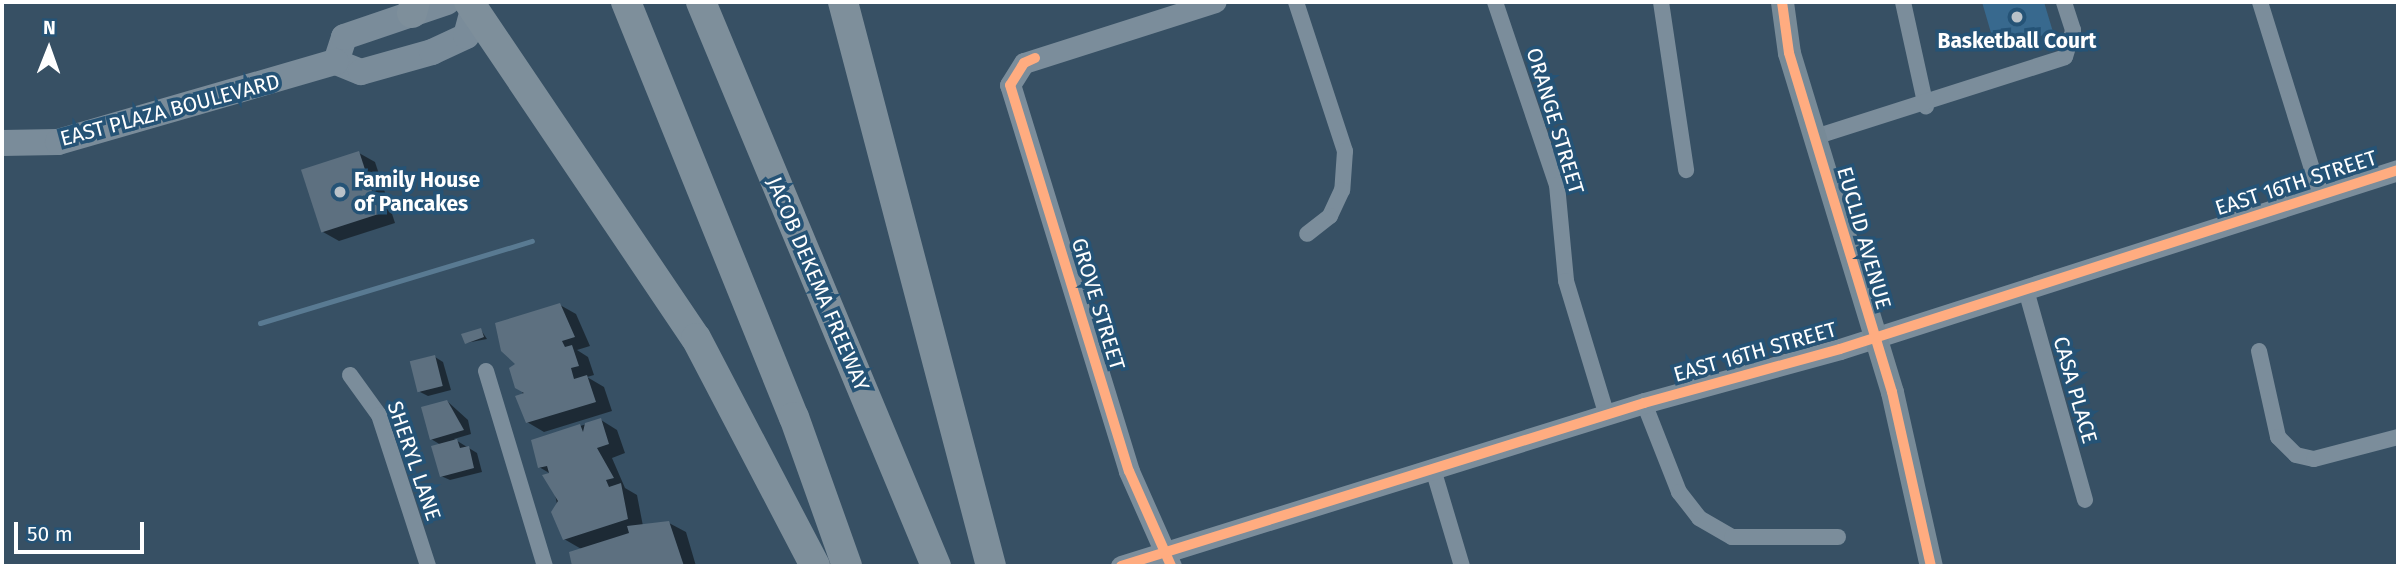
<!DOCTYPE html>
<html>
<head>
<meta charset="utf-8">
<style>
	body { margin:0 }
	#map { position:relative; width:2400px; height:568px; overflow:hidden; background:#375064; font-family:"Fira Sans",sans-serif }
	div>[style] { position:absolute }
	.green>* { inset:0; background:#38698e }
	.shadow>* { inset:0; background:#0007 }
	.stream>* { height:5px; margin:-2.5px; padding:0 2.5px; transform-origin:2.5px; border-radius:2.5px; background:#597a92 }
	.building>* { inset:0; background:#5d7080; transform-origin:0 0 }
	.minor>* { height:16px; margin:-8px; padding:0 8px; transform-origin:8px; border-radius:8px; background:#7b8d9b }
	.tertiary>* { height:21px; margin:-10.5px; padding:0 10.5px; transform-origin:10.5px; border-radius:10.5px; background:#7b8d9b }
	.secondary>* { height:23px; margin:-11.5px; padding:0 11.5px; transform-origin:11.5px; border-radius:11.5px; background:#778a97 }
	.primary>* { height:26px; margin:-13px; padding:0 13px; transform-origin:13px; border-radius:13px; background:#7a8c9a }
	.motorway>* { height:30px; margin:-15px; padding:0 15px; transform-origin:15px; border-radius:15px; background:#7e8f9b }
	.cycleway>* { height:10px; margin:-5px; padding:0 5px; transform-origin:5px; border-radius:5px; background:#ffac80 }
	.dots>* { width:19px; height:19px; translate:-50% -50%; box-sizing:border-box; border:4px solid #255376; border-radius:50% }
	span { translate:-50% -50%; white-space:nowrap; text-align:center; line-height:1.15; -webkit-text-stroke:7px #255376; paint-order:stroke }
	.poi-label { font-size:21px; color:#fff; font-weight:700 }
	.left { translate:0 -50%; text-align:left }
	.street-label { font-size:21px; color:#fff }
	.frame { position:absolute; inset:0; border:4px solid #fff; pointer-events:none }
	.north { position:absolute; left:14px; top:14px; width:70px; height:70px; -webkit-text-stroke:5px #255376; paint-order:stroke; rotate:1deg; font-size:19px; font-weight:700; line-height:28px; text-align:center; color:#fff }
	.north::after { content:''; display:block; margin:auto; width:24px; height:32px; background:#fff; clip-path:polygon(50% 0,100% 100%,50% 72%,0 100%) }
	.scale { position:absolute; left:14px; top:522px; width:130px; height:32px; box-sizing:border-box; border:4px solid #fff; border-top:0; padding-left:9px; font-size:21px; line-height:24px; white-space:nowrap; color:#fff; -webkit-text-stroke:5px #255376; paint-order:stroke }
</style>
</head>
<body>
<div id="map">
	<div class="green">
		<div style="clip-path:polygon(1982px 2px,2044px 2px,2053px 32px,1996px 50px)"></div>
	</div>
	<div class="shadow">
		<div style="clip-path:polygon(359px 153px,375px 162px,395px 223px,339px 241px,323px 232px)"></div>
		<div style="clip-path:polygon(560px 305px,576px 314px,590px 346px,577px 350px,588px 357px,594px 375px,587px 377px,604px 387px,612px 411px,544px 432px,527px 422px,518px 364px)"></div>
		<div style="clip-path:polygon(481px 330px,487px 339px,466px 343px)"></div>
		<div style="clip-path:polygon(435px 357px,443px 362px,451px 390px,428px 396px,420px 392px)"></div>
		<div style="clip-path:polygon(447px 401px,468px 420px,471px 434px,454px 439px,477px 453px,482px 472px,450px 480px,441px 476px,441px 445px,431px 439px)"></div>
		<div style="clip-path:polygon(601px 420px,617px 430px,625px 453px,612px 458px,625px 488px,637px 495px,643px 526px,669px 523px,686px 532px,696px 566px,575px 566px,571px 554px,583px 550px,564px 539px,551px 474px,539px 467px,580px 426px)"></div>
	</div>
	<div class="stream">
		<div style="left:260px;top:323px;width:284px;rotate:-16.8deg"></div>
	</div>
	<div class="building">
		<div style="left:359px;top:151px;width:66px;height:61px;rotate:72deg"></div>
		<div style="clip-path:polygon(560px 303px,575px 337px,562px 341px,565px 347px,572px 345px,579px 366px,571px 368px,574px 379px,587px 375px,596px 402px,526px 423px,515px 396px,524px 393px,515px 388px,509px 368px,515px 364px,501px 351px,495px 323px)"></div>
		<div style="clip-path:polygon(481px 328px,484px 337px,465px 344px,461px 334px)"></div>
		<div style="left:435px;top:355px;width:32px;height:26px;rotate:76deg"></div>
		<div style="clip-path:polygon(447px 400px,464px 430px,430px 440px,421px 407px)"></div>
		<div style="clip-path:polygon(601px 418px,609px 444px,597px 448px,614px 478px,606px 480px,609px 487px,621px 483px,628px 519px,563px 540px,551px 512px,558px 501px,542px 475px,549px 473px,547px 466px,538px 468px,531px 440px,580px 424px,583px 432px,585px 423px)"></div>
		<div style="clip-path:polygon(457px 439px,460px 448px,469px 446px,474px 468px,440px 477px,431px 446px)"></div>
		<div style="clip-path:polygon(669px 521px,684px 566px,572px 566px,569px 552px,629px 533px,627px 526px)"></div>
	</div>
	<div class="minor">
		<div style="left:1296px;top:2px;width:157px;rotate:71.8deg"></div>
		<div style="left:1345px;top:151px;width:39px;rotate:94deg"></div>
		<div style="left:1342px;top:190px;width:29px;rotate:115deg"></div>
		<div style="left:1330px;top:216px;width:29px;rotate:142deg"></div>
		<div style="left:1495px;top:2px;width:193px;rotate:71.3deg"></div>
		<div style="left:1557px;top:185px;width:96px;rotate:84.6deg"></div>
		<div style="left:1566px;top:281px;width:141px;rotate:73.1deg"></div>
		<div style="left:1661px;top:2px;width:170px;rotate:81.5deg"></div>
		<div style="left:1903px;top:2px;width:107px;rotate:77.6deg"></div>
		<div style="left:2260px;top:2px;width:202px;rotate:72.7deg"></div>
		<div style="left:1815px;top:137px;width:262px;rotate:-17.7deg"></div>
		<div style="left:2065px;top:57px;width:28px;rotate:-73deg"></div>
		<div style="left:2073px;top:30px;width:29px;rotate:-108deg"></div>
		<div style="left:2026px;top:290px;width:218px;rotate:74.3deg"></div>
		<div style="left:2259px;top:351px;width:88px;rotate:77.5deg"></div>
		<div style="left:2278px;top:437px;width:25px;rotate:45deg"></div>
		<div style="left:2296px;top:455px;width:18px;rotate:13deg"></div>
		<div style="left:2314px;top:459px;width:87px;rotate:-14.7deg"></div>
		<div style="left:486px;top:371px;width:204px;rotate:73.2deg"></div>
		<div style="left:350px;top:375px;width:49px;rotate:54.1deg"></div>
		<div style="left:379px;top:415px;width:159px;rotate:72deg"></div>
		<div style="left:1644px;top:403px;width:96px;rotate:68.5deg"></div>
		<div style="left:1679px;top:492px;width:33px;rotate:52deg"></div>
		<div style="left:1699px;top:518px;width:38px;rotate:30deg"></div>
		<div style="left:1732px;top:537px;width:106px"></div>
		<div style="left:1433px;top:469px;width:101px;rotate:73.4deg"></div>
	</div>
	<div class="tertiary">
		<div style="left:1121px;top:566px;width:548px;rotate:-17.31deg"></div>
		<div style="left:1644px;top:403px;width:203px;rotate:-15.4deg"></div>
		<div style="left:1840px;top:349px;width:586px;rotate:-17.79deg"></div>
		<div style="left:1171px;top:566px;width:104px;rotate:-113.9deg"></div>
		<div style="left:1129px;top:471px;width:404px;rotate:-107.1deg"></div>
		<div style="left:1010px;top:85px;width:26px;rotate:-58deg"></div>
		<div style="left:1024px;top:63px;width:201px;rotate:-17.7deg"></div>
	</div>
	<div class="secondary">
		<div style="left:1782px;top:2px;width:51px;rotate:82.2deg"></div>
		<div style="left:1789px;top:53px;width:354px;rotate:73.1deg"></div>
		<div style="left:1892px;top:392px;width:178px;rotate:77.4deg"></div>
	</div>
	<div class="primary">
		<div style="left:336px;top:62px;width:27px;rotate:22deg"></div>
		<div style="left:361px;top:72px;width:74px;rotate:-15.7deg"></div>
		<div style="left:432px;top:52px;width:38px;rotate:-25deg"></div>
		<div style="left:466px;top:36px;width:27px;rotate:-75deg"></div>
		<div style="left:336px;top:62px;width:26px;rotate:-72deg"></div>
		<div style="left:344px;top:37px;width:109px;rotate:-18.8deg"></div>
		<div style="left:2px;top:143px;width:56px;rotate:-1deg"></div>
		<div style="left:58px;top:142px;width:289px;rotate:-16.1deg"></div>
	</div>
	<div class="motorway">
		<div style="left:469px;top:2px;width:405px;rotate:56deg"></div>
		<div style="left:696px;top:338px;width:257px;rotate:62.4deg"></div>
		<div style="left:626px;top:2px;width:448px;rotate:68deg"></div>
		<div style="left:794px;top:417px;width:158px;rotate:70.4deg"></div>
		<div style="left:701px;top:2px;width:611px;rotate:67.38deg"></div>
		<div style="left:843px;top:2px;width:583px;rotate:75.3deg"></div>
		<div style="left:412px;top:13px;width:11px;rotate:-75deg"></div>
	</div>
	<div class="cycleway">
		<div style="left:1782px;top:2px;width:51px;rotate:82.2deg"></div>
		<div style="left:1789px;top:53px;width:354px;rotate:73.1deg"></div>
		<div style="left:1892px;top:392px;width:178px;rotate:77.4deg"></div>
		<div style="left:1035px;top:58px;width:12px;rotate:156deg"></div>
		<div style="left:1024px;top:63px;width:26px;rotate:122deg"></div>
		<div style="left:1010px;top:85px;width:404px;rotate:72.9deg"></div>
		<div style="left:1129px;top:471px;width:104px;rotate:66.1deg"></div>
		<div style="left:1121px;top:566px;width:548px;rotate:-17.31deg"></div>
		<div style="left:1644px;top:403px;width:203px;rotate:-15.4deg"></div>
		<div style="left:1840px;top:349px;width:586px;rotate:-17.79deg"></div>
	</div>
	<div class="dots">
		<div style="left:2017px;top:17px;background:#b9c2c9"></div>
		<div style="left:340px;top:192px;background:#b9c2c9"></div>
	</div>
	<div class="poi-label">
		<span style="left:2017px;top:41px">Basketball Court</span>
		<span class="left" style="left:354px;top:192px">Family House<br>of Pancakes</span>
	</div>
	<div class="street-label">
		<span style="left:170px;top:110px;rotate:-15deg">EAST PLAZA BOULEVARD</span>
		<span style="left:1555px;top:121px;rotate:73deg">ORANGE STREET</span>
		<span style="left:2296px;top:183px;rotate:-18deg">EAST 16TH STREET</span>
		<span style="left:1864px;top:238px;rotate:74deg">EUCLID AVENUE</span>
		<span style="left:818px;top:284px;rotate:67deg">JACOB DEKEMA FREEWAY</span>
		<span style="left:1098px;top:304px;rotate:73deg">GROVE STREET</span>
		<span style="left:1755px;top:352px;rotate:-16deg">EAST 16TH STREET</span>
		<span style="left:2075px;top:390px;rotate:74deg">CASA PLACE</span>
		<span style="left:414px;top:461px;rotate:71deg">SHERYL LANE</span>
	</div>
	<div class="frame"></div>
	<div class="north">N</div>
	<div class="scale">50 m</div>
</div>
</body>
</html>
